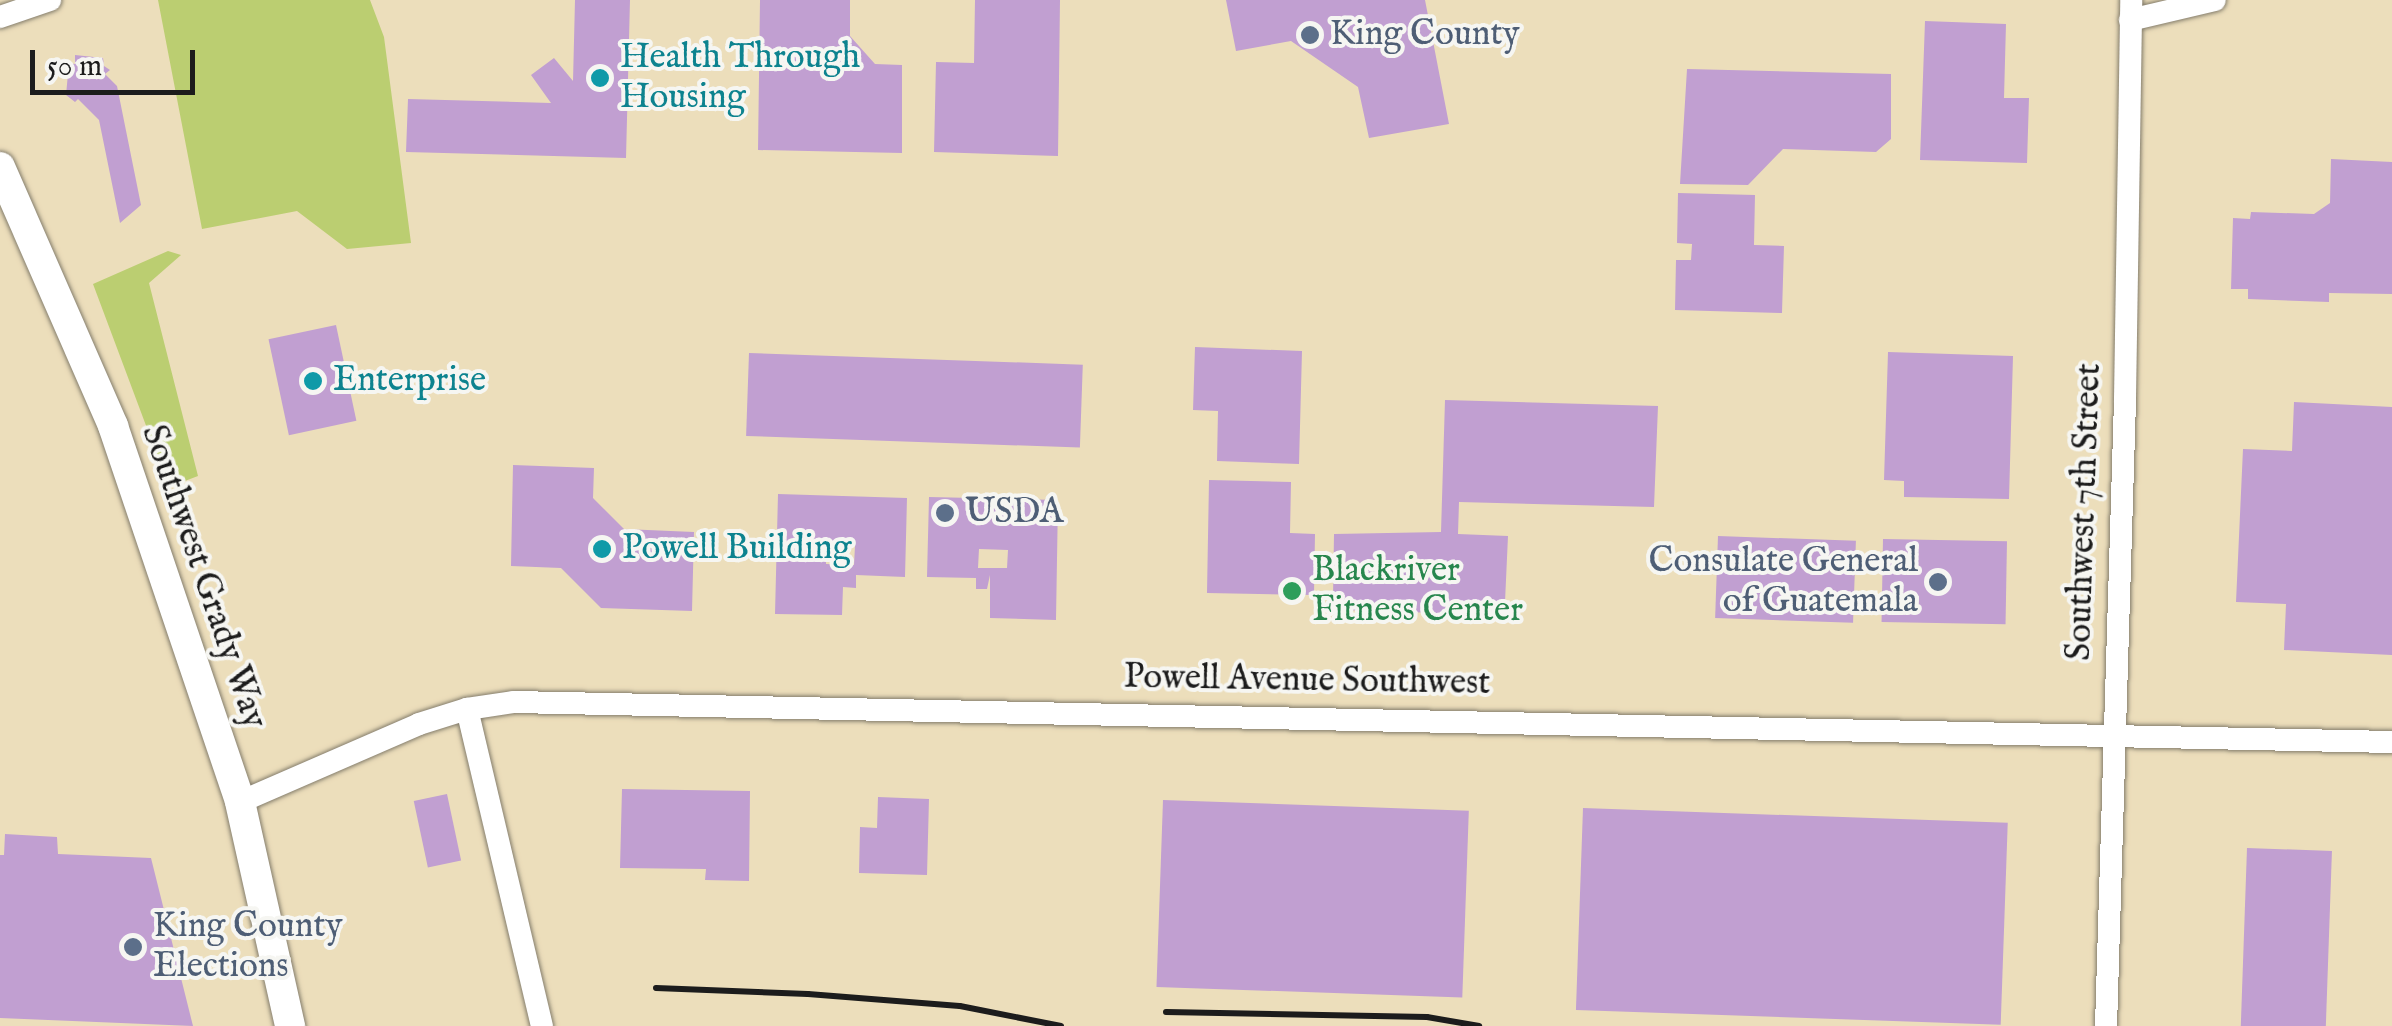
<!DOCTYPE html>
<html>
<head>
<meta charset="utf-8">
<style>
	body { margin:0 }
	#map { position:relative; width:2392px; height:1026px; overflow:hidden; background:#ecdebb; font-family:"IM FELL English",serif }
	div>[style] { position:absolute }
	.green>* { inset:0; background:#bbce71 }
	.building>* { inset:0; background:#c19fd1; transform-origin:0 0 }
	.roads { filter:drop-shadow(0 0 2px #847d6c) drop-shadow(0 0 2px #847d6c) }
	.minor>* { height:22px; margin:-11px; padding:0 11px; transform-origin:11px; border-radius:11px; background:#fff }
	.major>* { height:30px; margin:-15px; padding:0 15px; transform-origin:15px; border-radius:15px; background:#fff }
	.rail>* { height:6px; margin:-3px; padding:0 3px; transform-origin:3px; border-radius:3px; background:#1c1c1c }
	.dots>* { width:28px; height:28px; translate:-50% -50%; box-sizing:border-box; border:5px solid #f6f6f2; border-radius:50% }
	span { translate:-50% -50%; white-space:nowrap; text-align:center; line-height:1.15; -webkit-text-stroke:8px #f6f6f2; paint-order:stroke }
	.service-label { font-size:35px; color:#4e5e75 }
	.left { translate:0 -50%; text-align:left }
	.right { translate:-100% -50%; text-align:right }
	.culture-label { font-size:35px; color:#0d838f }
	.street-label { font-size:35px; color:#1c1c1c }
	.leisure-label { font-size:35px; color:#27864d }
	.scale { position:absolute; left:30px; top:50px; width:165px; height:45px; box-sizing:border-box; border:5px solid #1c1c1c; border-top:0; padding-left:12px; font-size:30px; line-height:35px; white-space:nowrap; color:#1c1c1c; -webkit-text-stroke:8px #f6f6f2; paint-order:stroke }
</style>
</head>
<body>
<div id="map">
	<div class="green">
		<div style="clip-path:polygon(158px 0,370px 0,384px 37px,411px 243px,347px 249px,297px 211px,202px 229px)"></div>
		<div style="clip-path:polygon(168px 251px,181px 255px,149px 283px,198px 476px,169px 487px,93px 284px)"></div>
	</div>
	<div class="building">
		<div style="clip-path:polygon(575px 0,630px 0,626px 158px,406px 152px,408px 99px,551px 103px,531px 75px,554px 58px,573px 81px)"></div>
		<div style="clip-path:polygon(760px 0,850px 0,850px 36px,875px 64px,902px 65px,902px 153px,758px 150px)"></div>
		<div style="clip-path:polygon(975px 0,1060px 0,1058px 156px,934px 152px,936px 62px,974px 63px)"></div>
		<div style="clip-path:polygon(1226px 0,1425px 0,1449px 124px,1369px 138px,1358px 87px,1291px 41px,1236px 51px)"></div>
		<div style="clip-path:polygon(1925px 21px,2006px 24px,2004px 98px,2029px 98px,2027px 163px,1920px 160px)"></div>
		<div style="clip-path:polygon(75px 55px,103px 58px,104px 66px,110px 70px,105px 74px,117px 86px,141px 205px,120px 223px,99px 120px,78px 99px,75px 102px,66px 95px,69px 63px,75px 64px)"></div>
		<div style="clip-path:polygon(1687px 69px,1891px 74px,1891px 139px,1876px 152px,1783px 149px,1748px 185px,1680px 184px)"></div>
		<div style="clip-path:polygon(2331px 159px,2392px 162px,2392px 294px,2329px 293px,2329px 302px,2248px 299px,2248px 289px,2231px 289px,2233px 218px,2250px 219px,2251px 212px,2314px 214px,2330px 203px)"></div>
		<div style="clip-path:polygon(1678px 193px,1755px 195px,1754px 245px,1784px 246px,1782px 313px,1675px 310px,1676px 260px,1691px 260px,1692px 244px,1677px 243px)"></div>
		<div style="left:336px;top:325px;width:98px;height:69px;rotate:78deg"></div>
		<div style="clip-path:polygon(1195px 347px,1302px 351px,1299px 464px,1217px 461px,1218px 411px,1193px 410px)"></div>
		<div style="clip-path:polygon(1888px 352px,2013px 356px,2009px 499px,1904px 497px,1904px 481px,1884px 480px)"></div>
		<div style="left:749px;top:353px;width:334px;height:83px;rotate:2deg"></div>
		<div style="clip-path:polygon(1445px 400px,1658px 406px,1654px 507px,1459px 502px,1458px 534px,1508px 536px,1505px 602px,1500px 615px,1341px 610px,1333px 597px,1334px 534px,1441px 532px)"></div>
		<div style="clip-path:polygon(2294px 402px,2392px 407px,2392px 655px,2284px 650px,2286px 604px,2236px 602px,2243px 449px,2292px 451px)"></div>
		<div style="clip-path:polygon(513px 465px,594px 468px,593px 498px,624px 529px,694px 532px,692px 611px,601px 608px,561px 568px,511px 566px)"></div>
		<div style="clip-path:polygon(1209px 480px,1291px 482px,1290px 533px,1315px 534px,1314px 595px,1207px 593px)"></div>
		<div style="clip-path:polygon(evenodd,778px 494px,907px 498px,905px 577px,856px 575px,856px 588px,843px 587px,842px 615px,775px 614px,778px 494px,826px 546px,855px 546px,854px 565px,826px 564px,826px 546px)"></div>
		<div style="clip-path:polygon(evenodd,929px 497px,1058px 500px,1056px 620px,990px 618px,990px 575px,987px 589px,976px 589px,976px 578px,927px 577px,929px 497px,979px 549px,1008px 550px,1007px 568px,978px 568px,979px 549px)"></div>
		<div style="left:1718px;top:536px;width:138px;height:82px;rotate:2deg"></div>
		<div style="left:1883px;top:539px;width:124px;height:83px;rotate:1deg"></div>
		<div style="clip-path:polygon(622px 789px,750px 791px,749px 881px,705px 880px,706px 869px,620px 868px)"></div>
		<div style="left:447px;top:794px;width:68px;height:34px;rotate:78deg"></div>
		<div style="clip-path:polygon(878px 797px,929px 799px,927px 875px,859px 873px,860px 827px,877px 828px)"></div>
		<div style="left:1163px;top:800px;width:306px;height:187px;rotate:2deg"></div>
		<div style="left:1583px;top:808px;width:425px;height:202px;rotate:2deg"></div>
		<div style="clip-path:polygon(5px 834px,57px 837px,58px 854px,151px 858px,193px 1026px,0 1018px,0 855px,4px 855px)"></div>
		<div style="left:2247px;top:848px;width:85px;height:178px;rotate:2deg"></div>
	</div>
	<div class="roads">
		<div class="minor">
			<div style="left:0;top:17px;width:53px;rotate:-18.8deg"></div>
			<div style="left:2130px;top:20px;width:87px;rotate:-13.2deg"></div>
			<div style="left:467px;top:709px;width:326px;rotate:76.7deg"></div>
			<div style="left:240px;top:802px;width:195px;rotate:-23.5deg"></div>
			<div style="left:419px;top:724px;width:50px;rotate:-17.4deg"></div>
			<div style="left:467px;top:709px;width:48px;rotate:-8.5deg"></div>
			<div style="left:514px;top:702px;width:1878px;rotate:1.22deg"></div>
			<div style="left:2106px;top:1026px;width:627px;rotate:-88.26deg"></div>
			<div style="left:2125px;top:399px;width:399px;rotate:-89.1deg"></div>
		</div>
		<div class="major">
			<div style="left:0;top:167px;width:283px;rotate:66.4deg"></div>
			<div style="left:113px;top:426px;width:397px;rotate:71.3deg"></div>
			<div style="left:240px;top:802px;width:230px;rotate:77.4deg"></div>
		</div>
	</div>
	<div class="rail">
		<div style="left:656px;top:988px;width:152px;rotate:2.3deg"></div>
		<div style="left:808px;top:994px;width:152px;rotate:4.5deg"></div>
		<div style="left:960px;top:1006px;width:103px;rotate:11.2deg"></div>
		<div style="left:1166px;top:1012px;width:261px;rotate:1.1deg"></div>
		<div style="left:1427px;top:1017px;width:53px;rotate:9.8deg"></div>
	</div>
	<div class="dots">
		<div style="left:1310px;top:35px;background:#5c6f8a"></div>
		<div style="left:600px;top:78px;background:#0f9aa8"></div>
		<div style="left:313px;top:381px;background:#0f9aa8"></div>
		<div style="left:945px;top:513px;background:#5c6f8a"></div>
		<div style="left:602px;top:549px;background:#0f9aa8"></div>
		<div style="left:1938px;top:582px;background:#5c6f8a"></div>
		<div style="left:1292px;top:591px;background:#2e9e5b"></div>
		<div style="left:133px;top:947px;background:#5c6f8a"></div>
	</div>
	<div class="service-label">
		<span class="left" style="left:1330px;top:35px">King County</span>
		<span class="left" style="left:965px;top:513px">USDA</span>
		<span class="right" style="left:1918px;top:582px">Consulate General<br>of Guatemala</span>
		<span class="left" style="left:153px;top:947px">King County<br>Elections</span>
	</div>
	<div class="culture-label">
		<span class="left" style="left:620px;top:78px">Health Through<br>Housing</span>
		<span class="left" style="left:333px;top:381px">Enterprise</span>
		<span class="left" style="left:622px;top:549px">Powell Building</span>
	</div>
	<div class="street-label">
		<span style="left:2085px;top:512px;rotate:-88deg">Southwest 7th Street</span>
		<span style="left:203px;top:577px;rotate:71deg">Southwest Grady Way</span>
		<span style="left:1307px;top:681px;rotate:1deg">Powell Avenue Southwest</span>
	</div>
	<div class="leisure-label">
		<span class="left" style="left:1312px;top:591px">Blackriver<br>Fitness Center</span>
	</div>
	<div class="scale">50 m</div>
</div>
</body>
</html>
